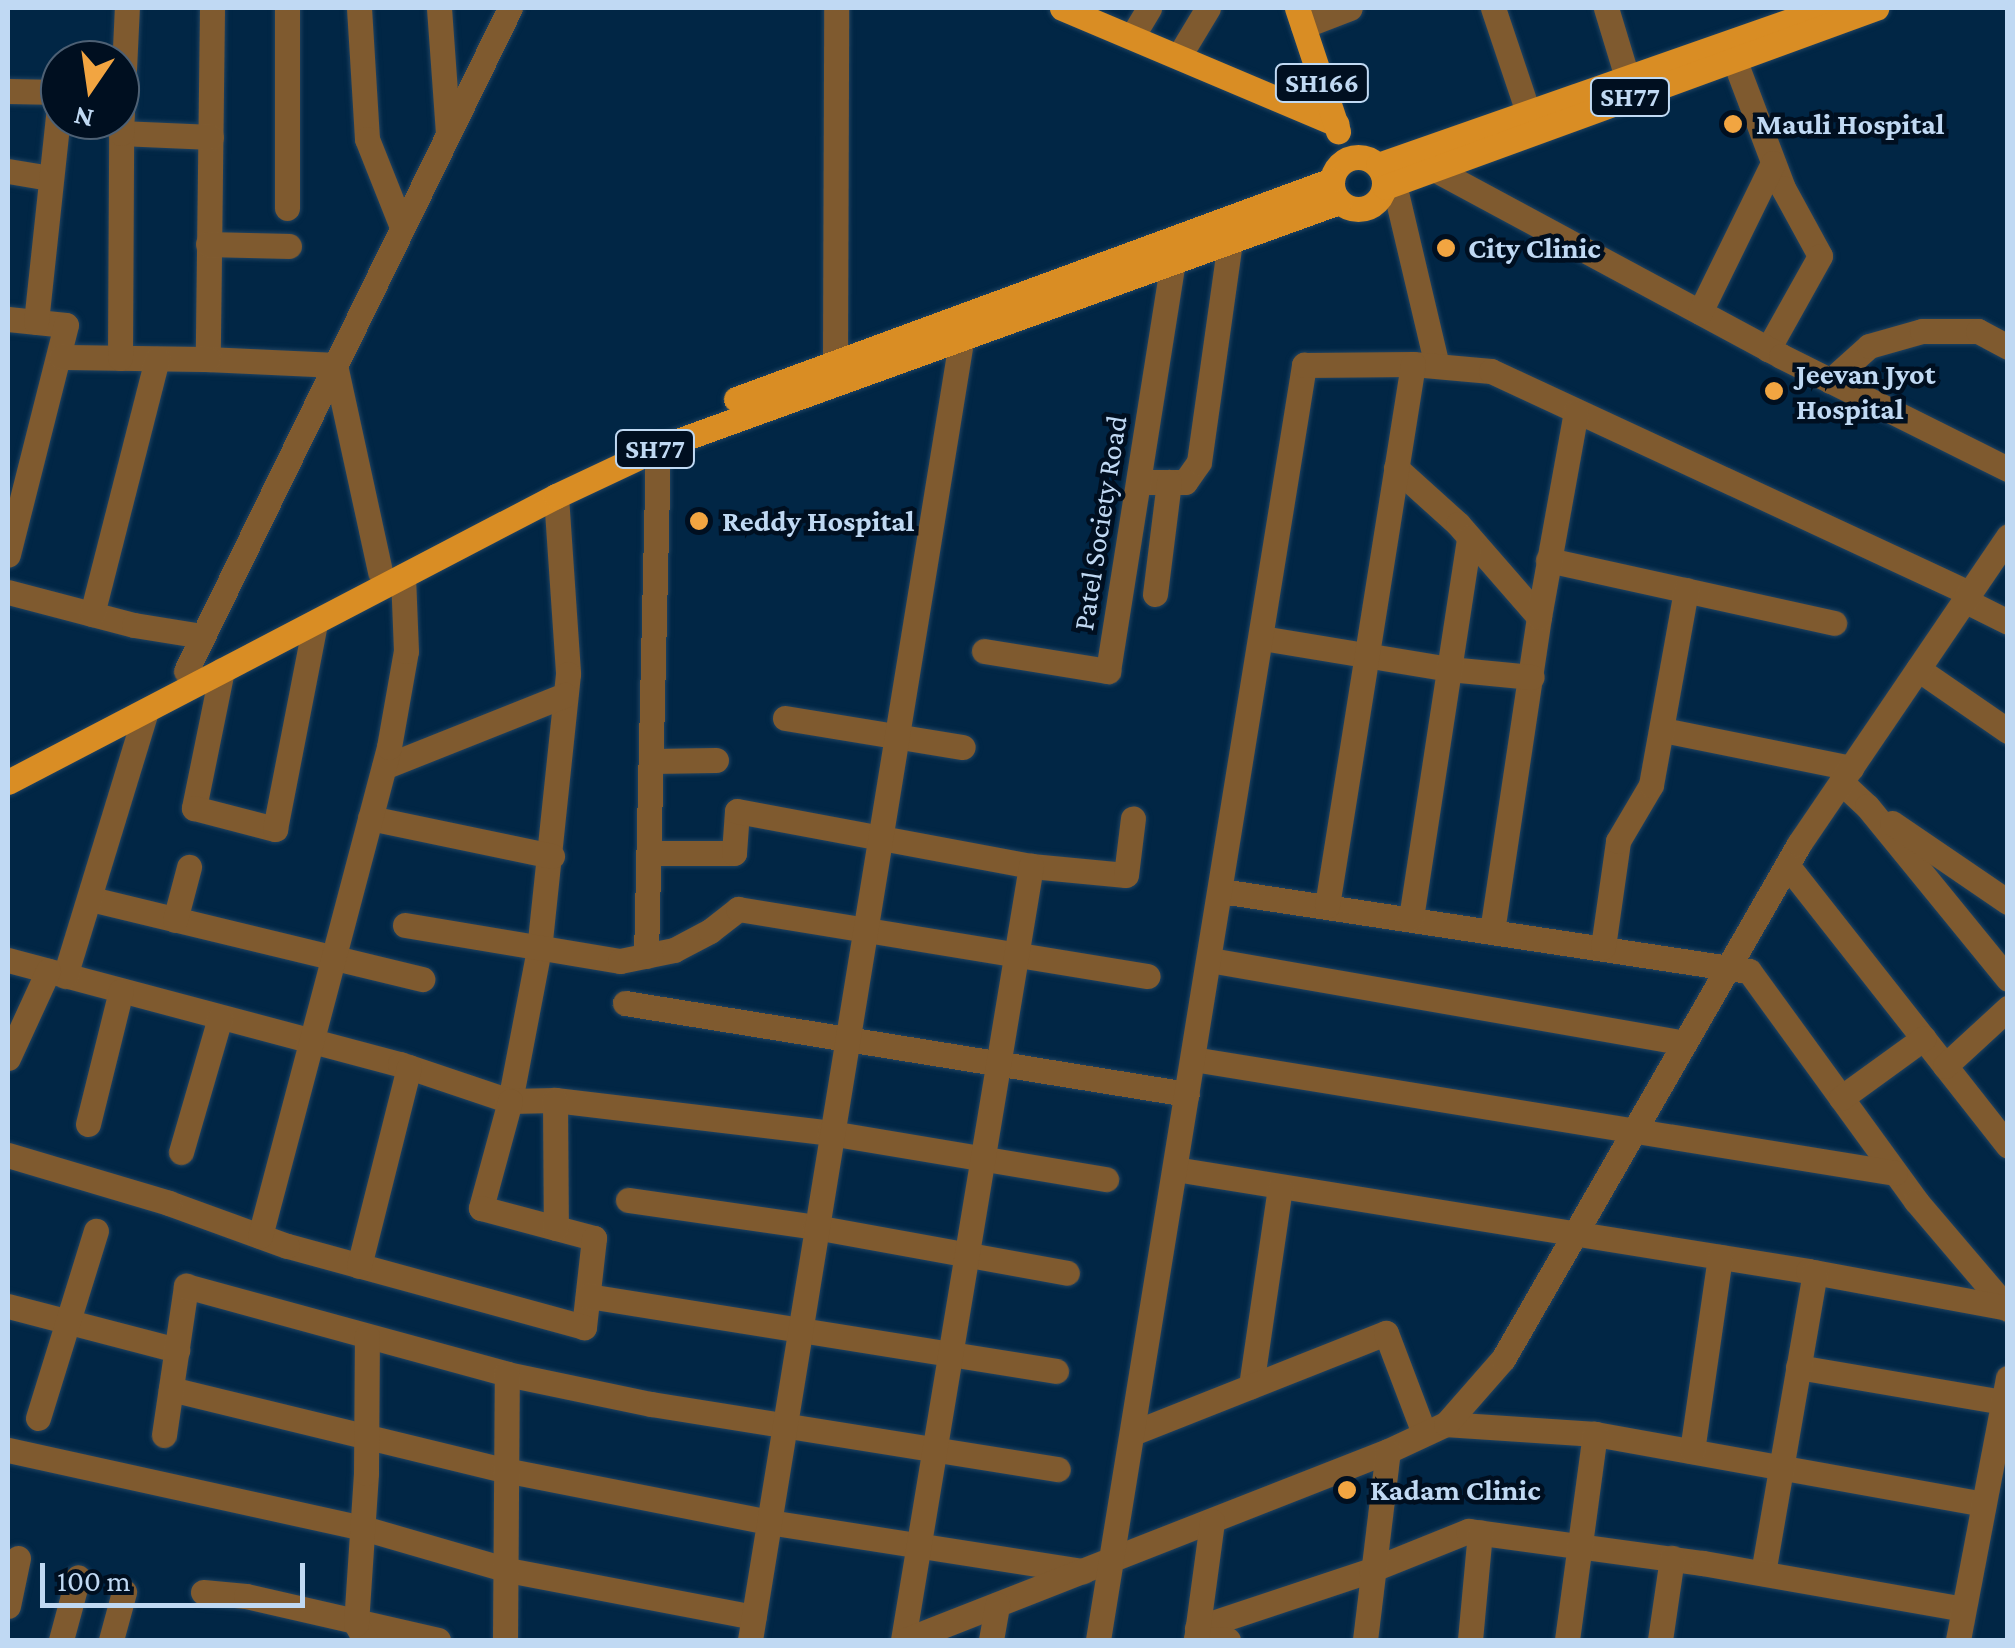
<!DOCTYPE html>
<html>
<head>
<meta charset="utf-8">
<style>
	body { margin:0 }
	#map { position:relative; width:2015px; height:1648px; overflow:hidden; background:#012645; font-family:"Crimson Pro",serif }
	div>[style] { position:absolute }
	.roads { filter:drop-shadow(0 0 2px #204361) drop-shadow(0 0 2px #204361) }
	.minor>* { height:25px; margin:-12.5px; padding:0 12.5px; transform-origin:12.5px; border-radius:12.5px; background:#7f5a2f }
	.major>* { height:25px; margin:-12.5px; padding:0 12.5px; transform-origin:12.5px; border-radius:12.5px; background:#d98d24 }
	.major>.ring { margin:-12.5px; padding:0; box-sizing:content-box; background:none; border:25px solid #d98d24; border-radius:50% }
	.dots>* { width:28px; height:28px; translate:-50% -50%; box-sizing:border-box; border:5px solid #000f20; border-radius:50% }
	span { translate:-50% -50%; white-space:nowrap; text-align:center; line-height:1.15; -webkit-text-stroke:9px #000f20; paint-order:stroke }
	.shield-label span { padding:2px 8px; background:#000f20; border:2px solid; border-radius:8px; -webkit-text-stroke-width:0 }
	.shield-label { font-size:28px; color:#c0d9f3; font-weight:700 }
	.poi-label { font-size:30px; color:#c0d9f3; font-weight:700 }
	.left { translate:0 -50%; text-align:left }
	.street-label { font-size:30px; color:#c0d9f3 }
	.frame { position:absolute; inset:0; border:10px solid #c0d9f3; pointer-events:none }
	.north { position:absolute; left:40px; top:40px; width:100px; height:100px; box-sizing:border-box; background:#000f20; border:2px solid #4d6074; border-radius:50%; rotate:193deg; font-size:28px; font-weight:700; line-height:40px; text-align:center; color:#c0d9f3 }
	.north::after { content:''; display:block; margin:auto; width:35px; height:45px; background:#f2a541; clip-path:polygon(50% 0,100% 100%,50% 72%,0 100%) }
	.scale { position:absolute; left:40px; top:1563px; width:265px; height:45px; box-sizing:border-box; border:5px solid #c0d9f3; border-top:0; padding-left:12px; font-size:30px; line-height:35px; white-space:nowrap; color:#c0d9f3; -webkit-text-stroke:8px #000f20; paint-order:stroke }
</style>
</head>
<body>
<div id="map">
	<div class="roads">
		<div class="minor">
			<div style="left:212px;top:8px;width:351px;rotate:90.7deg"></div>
			<div style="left:208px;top:359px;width:127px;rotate:2.7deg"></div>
			<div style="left:335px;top:365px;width:212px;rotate:77.7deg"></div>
			<div style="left:287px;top:8px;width:200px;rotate:90deg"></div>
			<div style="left:359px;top:8px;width:131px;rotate:86.5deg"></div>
			<div style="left:367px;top:139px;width:95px;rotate:68.3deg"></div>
			<div style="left:439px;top:8px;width:126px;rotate:85.9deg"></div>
			<div style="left:1493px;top:8px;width:107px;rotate:71.4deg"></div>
			<div style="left:1606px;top:8px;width:69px;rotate:73.1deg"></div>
			<div style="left:1303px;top:26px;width:50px;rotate:-21deg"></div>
			<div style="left:1133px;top:35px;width:31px;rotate:-59deg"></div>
			<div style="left:1179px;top:56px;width:56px;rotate:-58.9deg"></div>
			<div style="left:1734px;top:59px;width:138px;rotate:69.2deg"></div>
			<div style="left:1783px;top:188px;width:77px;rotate:61.4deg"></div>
			<div style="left:1820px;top:256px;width:107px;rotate:119.2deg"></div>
			<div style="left:8px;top:91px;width:52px;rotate:1.1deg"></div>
			<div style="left:121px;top:133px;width:90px;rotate:2.5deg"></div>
			<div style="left:1434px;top:169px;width:394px;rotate:28.3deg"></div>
			<div style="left:1781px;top:356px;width:254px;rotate:26.5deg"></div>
			<div style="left:8px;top:171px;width:43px;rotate:9.5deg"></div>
			<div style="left:1394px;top:184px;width:187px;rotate:76.7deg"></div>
			<div style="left:208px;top:244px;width:81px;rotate:1.4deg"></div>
			<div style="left:1700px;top:312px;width:166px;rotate:-63.9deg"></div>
			<div style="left:8px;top:319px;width:58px;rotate:5.9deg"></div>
			<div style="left:66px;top:325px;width:237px;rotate:104.2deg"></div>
			<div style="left:36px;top:322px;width:227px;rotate:-83.9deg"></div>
			<div style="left:61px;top:357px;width:147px;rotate:0.8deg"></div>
			<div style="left:120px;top:358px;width:225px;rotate:-89.7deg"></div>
			<div style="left:121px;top:133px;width:125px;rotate:-87.3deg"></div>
			<div style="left:835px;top:360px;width:352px;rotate:-89.8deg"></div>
			<div style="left:1413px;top:364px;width:78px;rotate:5.1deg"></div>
			<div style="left:1491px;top:371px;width:527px;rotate:24.91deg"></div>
			<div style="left:1830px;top:381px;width:52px;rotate:-41.9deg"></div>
			<div style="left:1869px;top:346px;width:55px;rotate:-15.8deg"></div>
			<div style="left:1922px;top:331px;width:56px"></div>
			<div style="left:1978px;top:331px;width:34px;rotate:28deg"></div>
			<div style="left:1396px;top:468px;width:84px;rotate:42.1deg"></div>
			<div style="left:1458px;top:524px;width:123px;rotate:48.9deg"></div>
			<div style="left:1539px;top:617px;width:317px;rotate:98.5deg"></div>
			<div style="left:1140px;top:482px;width:45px"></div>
			<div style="left:1185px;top:482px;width:24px;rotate:-55deg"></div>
			<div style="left:1199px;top:462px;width:222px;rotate:-82deg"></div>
			<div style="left:556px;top:496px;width:178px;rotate:86.1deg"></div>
			<div style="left:568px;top:674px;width:277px;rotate:96deg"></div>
			<div style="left:539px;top:949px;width:155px;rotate:100.8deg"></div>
			<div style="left:510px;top:1101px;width:45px;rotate:-1.3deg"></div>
			<div style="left:555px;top:1100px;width:277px;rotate:6.8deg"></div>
			<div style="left:830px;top:1133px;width:280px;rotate:9.5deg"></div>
			<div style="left:1548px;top:560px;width:293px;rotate:12.4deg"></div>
			<div style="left:8px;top:592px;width:130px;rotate:14.7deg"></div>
			<div style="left:134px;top:625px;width:69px;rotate:9.2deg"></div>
			<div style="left:1155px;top:594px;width:113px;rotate:-82.9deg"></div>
			<div style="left:1964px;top:600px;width:49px;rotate:26.6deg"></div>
			<div style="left:92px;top:614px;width:263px;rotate:-75.7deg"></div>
			<div style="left:1539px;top:617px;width:208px;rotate:-79.8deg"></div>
			<div style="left:1262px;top:638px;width:190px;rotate:9.4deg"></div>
			<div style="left:1449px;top:669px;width:83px;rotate:5.5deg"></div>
			<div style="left:984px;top:651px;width:126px;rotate:9.2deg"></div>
			<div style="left:1108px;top:671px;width:414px;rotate:-81deg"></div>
			<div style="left:1918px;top:669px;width:109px;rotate:34.6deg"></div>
			<div style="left:222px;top:670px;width:141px;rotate:101.5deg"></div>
			<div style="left:194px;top:808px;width:84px;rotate:14.5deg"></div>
			<div style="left:275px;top:829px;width:209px;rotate:-79deg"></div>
			<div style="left:186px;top:671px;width:738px;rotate:-63.96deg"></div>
			<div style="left:785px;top:718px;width:180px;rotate:9.3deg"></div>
			<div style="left:1663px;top:730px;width:192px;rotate:11.4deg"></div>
			<div style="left:652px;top:761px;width:64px;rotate:-0.9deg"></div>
			<div style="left:384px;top:767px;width:195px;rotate:-21.7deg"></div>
			<div style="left:1841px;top:782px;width:35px;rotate:43deg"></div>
			<div style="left:1867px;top:806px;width:223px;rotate:50.8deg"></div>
			<div style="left:370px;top:818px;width:186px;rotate:11.8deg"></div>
			<div style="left:1892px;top:823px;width:140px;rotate:34.3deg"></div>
			<div style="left:650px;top:853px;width:84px"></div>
			<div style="left:734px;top:853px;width:42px;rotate:-85.9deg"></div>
			<div style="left:737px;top:811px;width:299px;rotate:10.6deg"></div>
			<div style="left:1031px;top:866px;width:95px;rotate:5.4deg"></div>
			<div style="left:1126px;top:875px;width:57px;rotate:-83deg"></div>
			<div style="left:1787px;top:865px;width:357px;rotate:51.8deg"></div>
			<div style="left:1221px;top:891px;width:534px;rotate:8.62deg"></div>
			<div style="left:1749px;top:971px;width:284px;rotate:54deg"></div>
			<div style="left:1916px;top:1201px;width:142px;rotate:49.6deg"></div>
			<div style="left:91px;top:899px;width:341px;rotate:13.6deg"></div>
			<div style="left:1411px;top:918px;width:384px;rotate:-81.3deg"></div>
			<div style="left:175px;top:920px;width:55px;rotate:-75.2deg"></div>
			<div style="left:405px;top:925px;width:218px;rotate:9.5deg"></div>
			<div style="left:620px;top:961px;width:55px;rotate:-11.5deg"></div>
			<div style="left:674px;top:950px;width:41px;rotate:-27.8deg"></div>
			<div style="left:710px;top:931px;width:36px;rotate:-38deg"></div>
			<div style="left:738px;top:909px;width:415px;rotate:9.3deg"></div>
			<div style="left:1603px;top:947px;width:107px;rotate:-81.9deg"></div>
			<div style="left:1618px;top:841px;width:65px;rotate:-59.5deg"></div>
			<div style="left:1651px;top:785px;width:198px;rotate:-79.8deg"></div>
			<div style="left:646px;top:956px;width:508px;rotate:-88.65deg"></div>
			<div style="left:8px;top:960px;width:406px;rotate:14.9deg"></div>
			<div style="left:400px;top:1064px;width:116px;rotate:18.6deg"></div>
			<div style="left:510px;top:1101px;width:111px;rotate:105.2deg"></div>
			<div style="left:481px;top:1208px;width:117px;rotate:14.9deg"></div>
			<div style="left:594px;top:1238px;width:90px;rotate:96.4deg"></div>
			<div style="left:584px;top:1327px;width:308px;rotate:-164.7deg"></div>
			<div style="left:287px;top:1246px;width:126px;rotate:-160deg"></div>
			<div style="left:169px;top:1203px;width:168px;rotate:-163.4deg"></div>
			<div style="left:1210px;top:960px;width:479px;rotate:9.9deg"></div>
			<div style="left:65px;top:976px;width:277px;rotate:-73deg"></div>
			<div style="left:625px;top:1003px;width:569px;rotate:9.2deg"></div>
			<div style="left:8px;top:1058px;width:96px;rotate:-65.3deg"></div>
			<div style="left:1193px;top:1059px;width:711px;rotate:9.22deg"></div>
			<div style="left:1945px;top:1066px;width:86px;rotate:-42.6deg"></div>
			<div style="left:1841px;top:1098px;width:102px;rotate:-35.9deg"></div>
			<div style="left:555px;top:1100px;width:128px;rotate:89.6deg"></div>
			<div style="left:88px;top:1124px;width:137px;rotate:-76.1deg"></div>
			<div style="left:181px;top:1152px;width:140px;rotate:-73.8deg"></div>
			<div style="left:1175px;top:1169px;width:641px;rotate:9.15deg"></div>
			<div style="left:1808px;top:1271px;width:202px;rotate:10.5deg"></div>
			<div style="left:628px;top:1200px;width:189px;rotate:8.2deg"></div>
			<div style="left:815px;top:1227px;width:256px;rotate:10.3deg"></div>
			<div style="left:260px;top:1236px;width:506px;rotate:-75.22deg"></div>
			<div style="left:389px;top:747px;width:97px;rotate:-80deg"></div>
			<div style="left:406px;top:651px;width:75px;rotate:-92.3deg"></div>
			<div style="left:359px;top:1266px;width:205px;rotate:-75.9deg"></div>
			<div style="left:588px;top:1296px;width:474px;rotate:9.1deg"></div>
			<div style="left:8px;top:1306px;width:175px;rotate:14.6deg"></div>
			<div style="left:1798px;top:1367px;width:208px;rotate:9.7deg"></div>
			<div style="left:1251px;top:1386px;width:200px;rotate:-81.7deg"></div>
			<div style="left:171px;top:1389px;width:343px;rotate:13.7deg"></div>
			<div style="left:504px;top:1470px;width:270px;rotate:11.1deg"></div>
			<div style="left:769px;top:1522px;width:318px;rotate:8.9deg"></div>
			<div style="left:38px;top:1418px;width:196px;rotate:-72.8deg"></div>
			<div style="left:1446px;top:1424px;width:149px;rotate:3.8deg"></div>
			<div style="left:1595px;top:1434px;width:394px;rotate:10.2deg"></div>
			<div style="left:1133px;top:1433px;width:272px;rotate:-21.6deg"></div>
			<div style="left:1386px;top:1333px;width:107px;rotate:69.2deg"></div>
			<div style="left:164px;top:1435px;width:151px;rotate:-81.6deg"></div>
			<div style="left:186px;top:1286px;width:333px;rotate:15.3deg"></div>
			<div style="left:507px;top:1374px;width:147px;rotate:11.8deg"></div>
			<div style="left:651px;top:1404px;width:412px;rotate:9.1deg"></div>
			<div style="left:8px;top:1450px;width:363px;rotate:12.4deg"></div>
			<div style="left:363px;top:1528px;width:151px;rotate:16.2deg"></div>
			<div style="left:508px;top:1570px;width:250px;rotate:10.8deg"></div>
			<div style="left:1692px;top:1451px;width:196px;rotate:-81.8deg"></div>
			<div style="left:1763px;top:1573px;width:305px;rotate:-80.2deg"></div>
			<div style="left:203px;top:1592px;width:43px;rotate:5.3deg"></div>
			<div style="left:246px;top:1596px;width:197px;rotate:12.9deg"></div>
			<div style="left:8px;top:1606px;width:49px;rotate:-78.2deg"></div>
			<div style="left:1197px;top:1628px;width:183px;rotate:-18.4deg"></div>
			<div style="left:1371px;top:1570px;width:105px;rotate:-21.9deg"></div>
			<div style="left:1468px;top:1531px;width:237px;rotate:7.8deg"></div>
			<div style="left:1703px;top:1563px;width:264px;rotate:10deg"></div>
			<div style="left:1196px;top:1639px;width:32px;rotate:2deg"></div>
			<div style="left:61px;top:1640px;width:65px;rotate:-74.9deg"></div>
			<div style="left:111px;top:1640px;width:50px;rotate:-74.8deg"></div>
			<div style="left:365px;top:1640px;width:18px;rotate:-119deg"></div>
			<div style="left:356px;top:1624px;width:151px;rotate:-86.2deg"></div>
			<div style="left:366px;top:1473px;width:137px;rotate:-89.6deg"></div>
			<div style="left:505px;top:1640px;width:266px;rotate:-89.6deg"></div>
			<div style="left:750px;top:1640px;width:1321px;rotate:-80.77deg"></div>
			<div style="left:903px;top:1640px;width:785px;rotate:-80.61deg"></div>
			<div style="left:906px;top:1640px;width:518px;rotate:-21.41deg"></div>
			<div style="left:1388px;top:1451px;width:64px;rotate:-25deg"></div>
			<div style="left:1446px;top:1424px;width:86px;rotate:-48.8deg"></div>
			<div style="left:1503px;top:1359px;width:594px;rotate:-60.11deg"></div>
			<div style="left:1799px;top:844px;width:372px;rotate:-55.8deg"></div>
			<div style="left:991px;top:1640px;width:36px;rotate:-80deg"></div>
			<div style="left:1098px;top:1640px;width:1292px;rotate:-80.82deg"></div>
			<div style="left:1304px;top:365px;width:109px;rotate:-0.5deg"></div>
			<div style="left:1413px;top:364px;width:549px;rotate:99.02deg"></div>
			<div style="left:1196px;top:1640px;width:120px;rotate:-82.3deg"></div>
			<div style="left:1365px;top:1640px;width:190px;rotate:-83.1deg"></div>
			<div style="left:1470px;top:1640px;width:108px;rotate:-84.7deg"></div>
			<div style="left:1567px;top:1640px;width:208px;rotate:-82.3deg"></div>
			<div style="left:1660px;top:1640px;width:83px;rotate:-81.7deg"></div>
			<div style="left:1958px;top:1640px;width:267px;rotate:-79.2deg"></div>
		</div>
		<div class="major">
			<div style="left:1062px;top:8px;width:298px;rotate:22.9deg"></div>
			<div style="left:1297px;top:8px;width:130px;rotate:71.6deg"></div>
			<div class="ring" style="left:1332px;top:157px;width:27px;height:27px"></div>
			<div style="left:1378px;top:165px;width:475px;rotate:-19.3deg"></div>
			<div style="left:1385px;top:187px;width:523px;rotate:-20.03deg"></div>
			<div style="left:736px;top:399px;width:635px;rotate:-20.18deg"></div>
			<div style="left:8px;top:782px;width:618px;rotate:-27.56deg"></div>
			<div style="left:556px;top:496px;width:113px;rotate:-25.2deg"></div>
			<div style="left:658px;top:448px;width:724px;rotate:-19.86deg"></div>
		</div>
	</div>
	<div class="dots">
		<div style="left:1733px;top:124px;background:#f2a541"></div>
		<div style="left:1446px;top:248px;background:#f2a541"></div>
		<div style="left:1774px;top:391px;background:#f2a541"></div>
		<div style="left:699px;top:521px;background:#f2a541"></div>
		<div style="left:1347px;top:1490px;background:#f2a541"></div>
	</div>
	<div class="shield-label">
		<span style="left:1322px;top:83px">SH166</span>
		<span style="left:1630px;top:97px">SH77</span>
		<span style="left:655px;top:449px">SH77</span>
	</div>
	<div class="poi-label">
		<span class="left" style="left:1756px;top:124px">Mauli Hospital</span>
		<span class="left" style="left:1468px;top:248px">City Clinic</span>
		<span class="left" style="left:1796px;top:391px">Jeevan Jyot<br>Hospital</span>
		<span class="left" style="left:722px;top:521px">Reddy Hospital</span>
		<span class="left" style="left:1370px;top:1490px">Kadam Clinic</span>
	</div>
	<div class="street-label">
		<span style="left:1100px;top:523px;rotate:-81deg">Patel Society Road</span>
	</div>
	<div class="frame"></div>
	<div class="north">N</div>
	<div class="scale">100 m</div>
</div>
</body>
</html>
